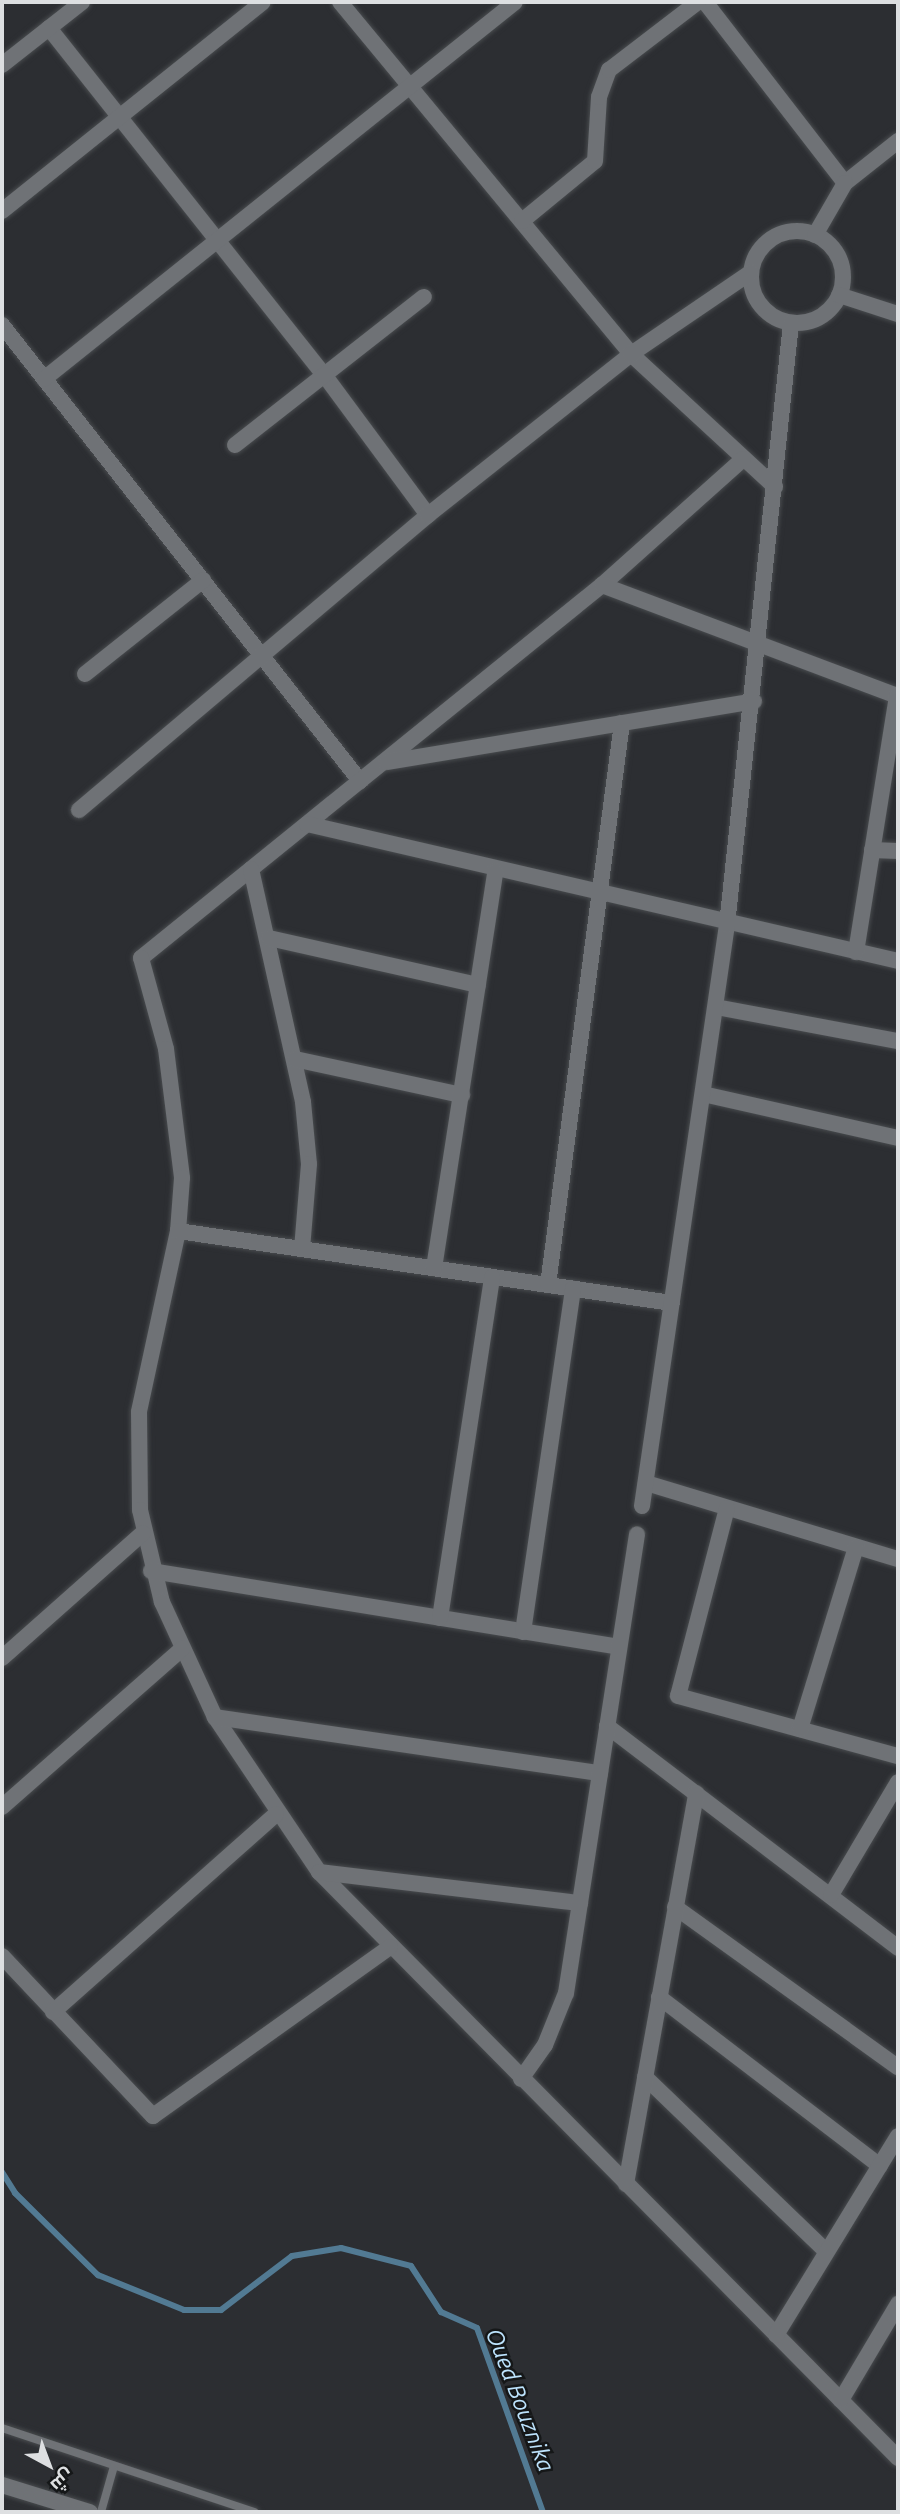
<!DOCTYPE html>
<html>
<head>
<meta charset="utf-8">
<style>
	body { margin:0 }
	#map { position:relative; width:900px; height:2514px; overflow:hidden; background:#2c2e32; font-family:Ubuntu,Cairo,sans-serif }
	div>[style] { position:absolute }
	.stream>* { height:6px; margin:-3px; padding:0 3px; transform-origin:3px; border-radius:3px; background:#527a93 }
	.roads { filter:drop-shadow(0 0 2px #484b4e) drop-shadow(0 0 2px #484b4e) }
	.lane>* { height:8px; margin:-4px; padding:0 4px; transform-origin:4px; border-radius:4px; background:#6f7276 }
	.street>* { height:16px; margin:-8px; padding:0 8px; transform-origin:8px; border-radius:8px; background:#6f7276 }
	.street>.ring { margin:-8px; padding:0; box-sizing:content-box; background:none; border:16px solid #6f7276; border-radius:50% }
	span { translate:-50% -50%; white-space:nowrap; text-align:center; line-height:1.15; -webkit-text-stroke:5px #151718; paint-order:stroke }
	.water-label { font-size:23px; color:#bde3fd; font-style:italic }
	.frame { position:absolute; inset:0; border:4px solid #dddfe1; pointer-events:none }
	.north { position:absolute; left:14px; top:2430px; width:70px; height:70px; -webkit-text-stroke:5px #151718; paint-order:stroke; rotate:139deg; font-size:19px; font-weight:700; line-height:28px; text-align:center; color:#dddfe1 }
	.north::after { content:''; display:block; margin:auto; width:24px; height:32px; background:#dddfe1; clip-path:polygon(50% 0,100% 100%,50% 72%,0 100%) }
</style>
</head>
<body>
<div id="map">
	<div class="stream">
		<div style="left:2px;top:2172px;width:25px;rotate:58deg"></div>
		<div style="left:15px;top:2193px;width:117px;rotate:44.7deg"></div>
		<div style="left:98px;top:2275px;width:93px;rotate:22.1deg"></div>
		<div style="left:184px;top:2310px;width:37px"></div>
		<div style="left:221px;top:2310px;width:89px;rotate:-37.3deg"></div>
		<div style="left:292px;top:2256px;width:50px;rotate:-9.3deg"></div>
		<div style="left:341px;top:2248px;width:72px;rotate:14.4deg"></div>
		<div style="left:411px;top:2266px;width:55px;rotate:56.9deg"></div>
		<div style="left:441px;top:2312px;width:39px;rotate:24deg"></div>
		<div style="left:477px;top:2328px;width:195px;rotate:70.3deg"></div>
	</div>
	<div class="roads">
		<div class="lane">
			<div style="left:2px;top:2428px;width:266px;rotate:18.4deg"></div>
			<div style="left:101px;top:2512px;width:48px;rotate:-74.2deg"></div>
		</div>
		<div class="street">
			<div style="left:340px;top:2px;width:457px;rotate:50.4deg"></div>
			<div style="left:631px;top:354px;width:196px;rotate:42.7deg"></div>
			<div style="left:705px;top:2px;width:229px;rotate:52.3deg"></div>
			<div style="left:845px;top:183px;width:68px;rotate:-38.4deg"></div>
			<div style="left:49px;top:28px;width:444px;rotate:51.6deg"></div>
			<div style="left:325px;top:376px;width:173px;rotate:53.5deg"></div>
			<div style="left:2px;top:65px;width:102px;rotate:-38.2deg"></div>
			<div style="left:2px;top:211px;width:334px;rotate:-38.7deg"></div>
			<div style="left:522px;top:221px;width:94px;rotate:-39.4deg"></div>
			<div style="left:595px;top:161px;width:64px;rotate:-86.4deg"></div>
			<div style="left:599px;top:97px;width:29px;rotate:-70deg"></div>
			<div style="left:609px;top:70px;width:112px;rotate:-37.4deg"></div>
			<div class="ring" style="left:751px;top:231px;width:76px;height:76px"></div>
			<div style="left:815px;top:235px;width:60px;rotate:-60deg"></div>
			<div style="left:839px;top:295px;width:62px;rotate:17.9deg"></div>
			<div style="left:2px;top:325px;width:580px;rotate:51.86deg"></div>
			<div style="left:44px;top:379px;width:603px;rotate:-38.67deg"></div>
			<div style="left:235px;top:445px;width:240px;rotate:-38.1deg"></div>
			<div style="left:743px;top:459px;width:189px;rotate:138.2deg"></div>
			<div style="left:602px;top:585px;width:593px;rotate:141.02deg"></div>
			<div style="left:141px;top:958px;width:94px;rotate:74.6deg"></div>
			<div style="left:166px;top:1049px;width:130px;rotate:82.9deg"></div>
			<div style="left:182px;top:1178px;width:53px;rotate:94.3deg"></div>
			<div style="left:178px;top:1231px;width:185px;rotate:102.2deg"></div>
			<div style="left:139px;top:1412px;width:98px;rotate:89.4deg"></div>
			<div style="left:140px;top:1510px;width:95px;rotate:76.6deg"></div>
			<div style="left:162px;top:1602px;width:127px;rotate:65.3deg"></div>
			<div style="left:215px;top:1717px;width:187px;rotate:56.1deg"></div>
			<div style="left:319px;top:1872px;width:824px;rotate:45.34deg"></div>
			<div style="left:602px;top:585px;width:316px;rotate:20.6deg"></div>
			<div style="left:85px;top:674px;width:151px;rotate:-38.5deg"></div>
			<div style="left:387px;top:762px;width:372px;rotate:-9.4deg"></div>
			<div style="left:79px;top:810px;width:457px;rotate:-40.2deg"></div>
			<div style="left:428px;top:515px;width:259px;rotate:-38.4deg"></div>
			<div style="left:631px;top:354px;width:145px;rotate:-34.3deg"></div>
			<div style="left:307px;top:824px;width:607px;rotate:13.05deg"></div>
			<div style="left:872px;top:850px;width:26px;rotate:2deg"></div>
			<div style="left:251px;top:869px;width:239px;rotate:77.4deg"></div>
			<div style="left:303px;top:1102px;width:62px;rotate:84.5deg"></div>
			<div style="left:309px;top:1164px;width:85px;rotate:94.7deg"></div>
			<div style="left:269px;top:938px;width:214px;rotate:12.7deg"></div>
			<div style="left:856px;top:952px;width:260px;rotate:-80.9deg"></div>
			<div style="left:716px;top:1007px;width:185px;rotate:10.6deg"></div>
			<div style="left:295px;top:1059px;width:171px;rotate:12.2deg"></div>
			<div style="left:703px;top:1094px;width:200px;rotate:12.7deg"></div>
			<div style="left:178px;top:1231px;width:499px;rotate:8.3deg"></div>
			<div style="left:434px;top:1268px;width:401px;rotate:-81.2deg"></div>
			<div style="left:548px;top:1285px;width:567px;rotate:-82.5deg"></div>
			<div style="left:646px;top:1483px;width:263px;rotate:16.8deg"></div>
			<div style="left:642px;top:1506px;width:587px;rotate:-81.68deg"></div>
			<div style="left:727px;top:925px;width:605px;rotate:-83.93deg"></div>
			<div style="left:727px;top:1508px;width:194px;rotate:104.6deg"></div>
			<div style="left:678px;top:1696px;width:228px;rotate:15.3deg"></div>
			<div style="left:151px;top:1571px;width:474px;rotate:9.2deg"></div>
			<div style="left:440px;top:1618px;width:345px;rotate:-81.3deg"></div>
			<div style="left:523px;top:1632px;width:347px;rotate:-81.7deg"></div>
			<div style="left:2px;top:1658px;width:188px;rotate:-41.6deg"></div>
			<div style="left:215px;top:1717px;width:389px;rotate:8.3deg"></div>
			<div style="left:607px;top:1726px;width:366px;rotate:37.3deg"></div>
			<div style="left:800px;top:1729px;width:190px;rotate:-72.9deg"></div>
			<div style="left:2px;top:1807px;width:240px;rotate:-41.3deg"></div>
			<div style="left:319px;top:1872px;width:263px;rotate:6.8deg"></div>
			<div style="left:831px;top:1895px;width:131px;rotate:-59.3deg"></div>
			<div style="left:675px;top:1907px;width:274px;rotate:35.7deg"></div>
			<div style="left:2px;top:1956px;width:220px;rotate:46.7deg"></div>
			<div style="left:153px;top:2116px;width:291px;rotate:-35.5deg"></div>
			<div style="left:659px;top:1997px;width:278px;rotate:37.4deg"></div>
			<div style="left:53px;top:2012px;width:298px;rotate:-41.6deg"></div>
			<div style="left:645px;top:2077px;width:252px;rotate:43.9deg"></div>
			<div style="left:521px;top:2079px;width:42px;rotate:-54.8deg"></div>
			<div style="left:545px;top:2045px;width:56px;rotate:-68deg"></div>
			<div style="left:566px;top:1993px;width:464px;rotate:-81.2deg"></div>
			<div style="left:626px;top:2184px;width:397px;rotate:-79.8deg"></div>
			<div style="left:776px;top:2335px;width:233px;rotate:-58.5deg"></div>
			<div style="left:841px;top:2400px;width:112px;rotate:-59.3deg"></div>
			<div style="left:2px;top:2485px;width:92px;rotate:17.1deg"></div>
		</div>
	</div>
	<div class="water-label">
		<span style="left:520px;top:2400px;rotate:69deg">Oued Bouznika</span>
	</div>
	<div class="frame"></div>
	<div class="north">ش</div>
</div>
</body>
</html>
